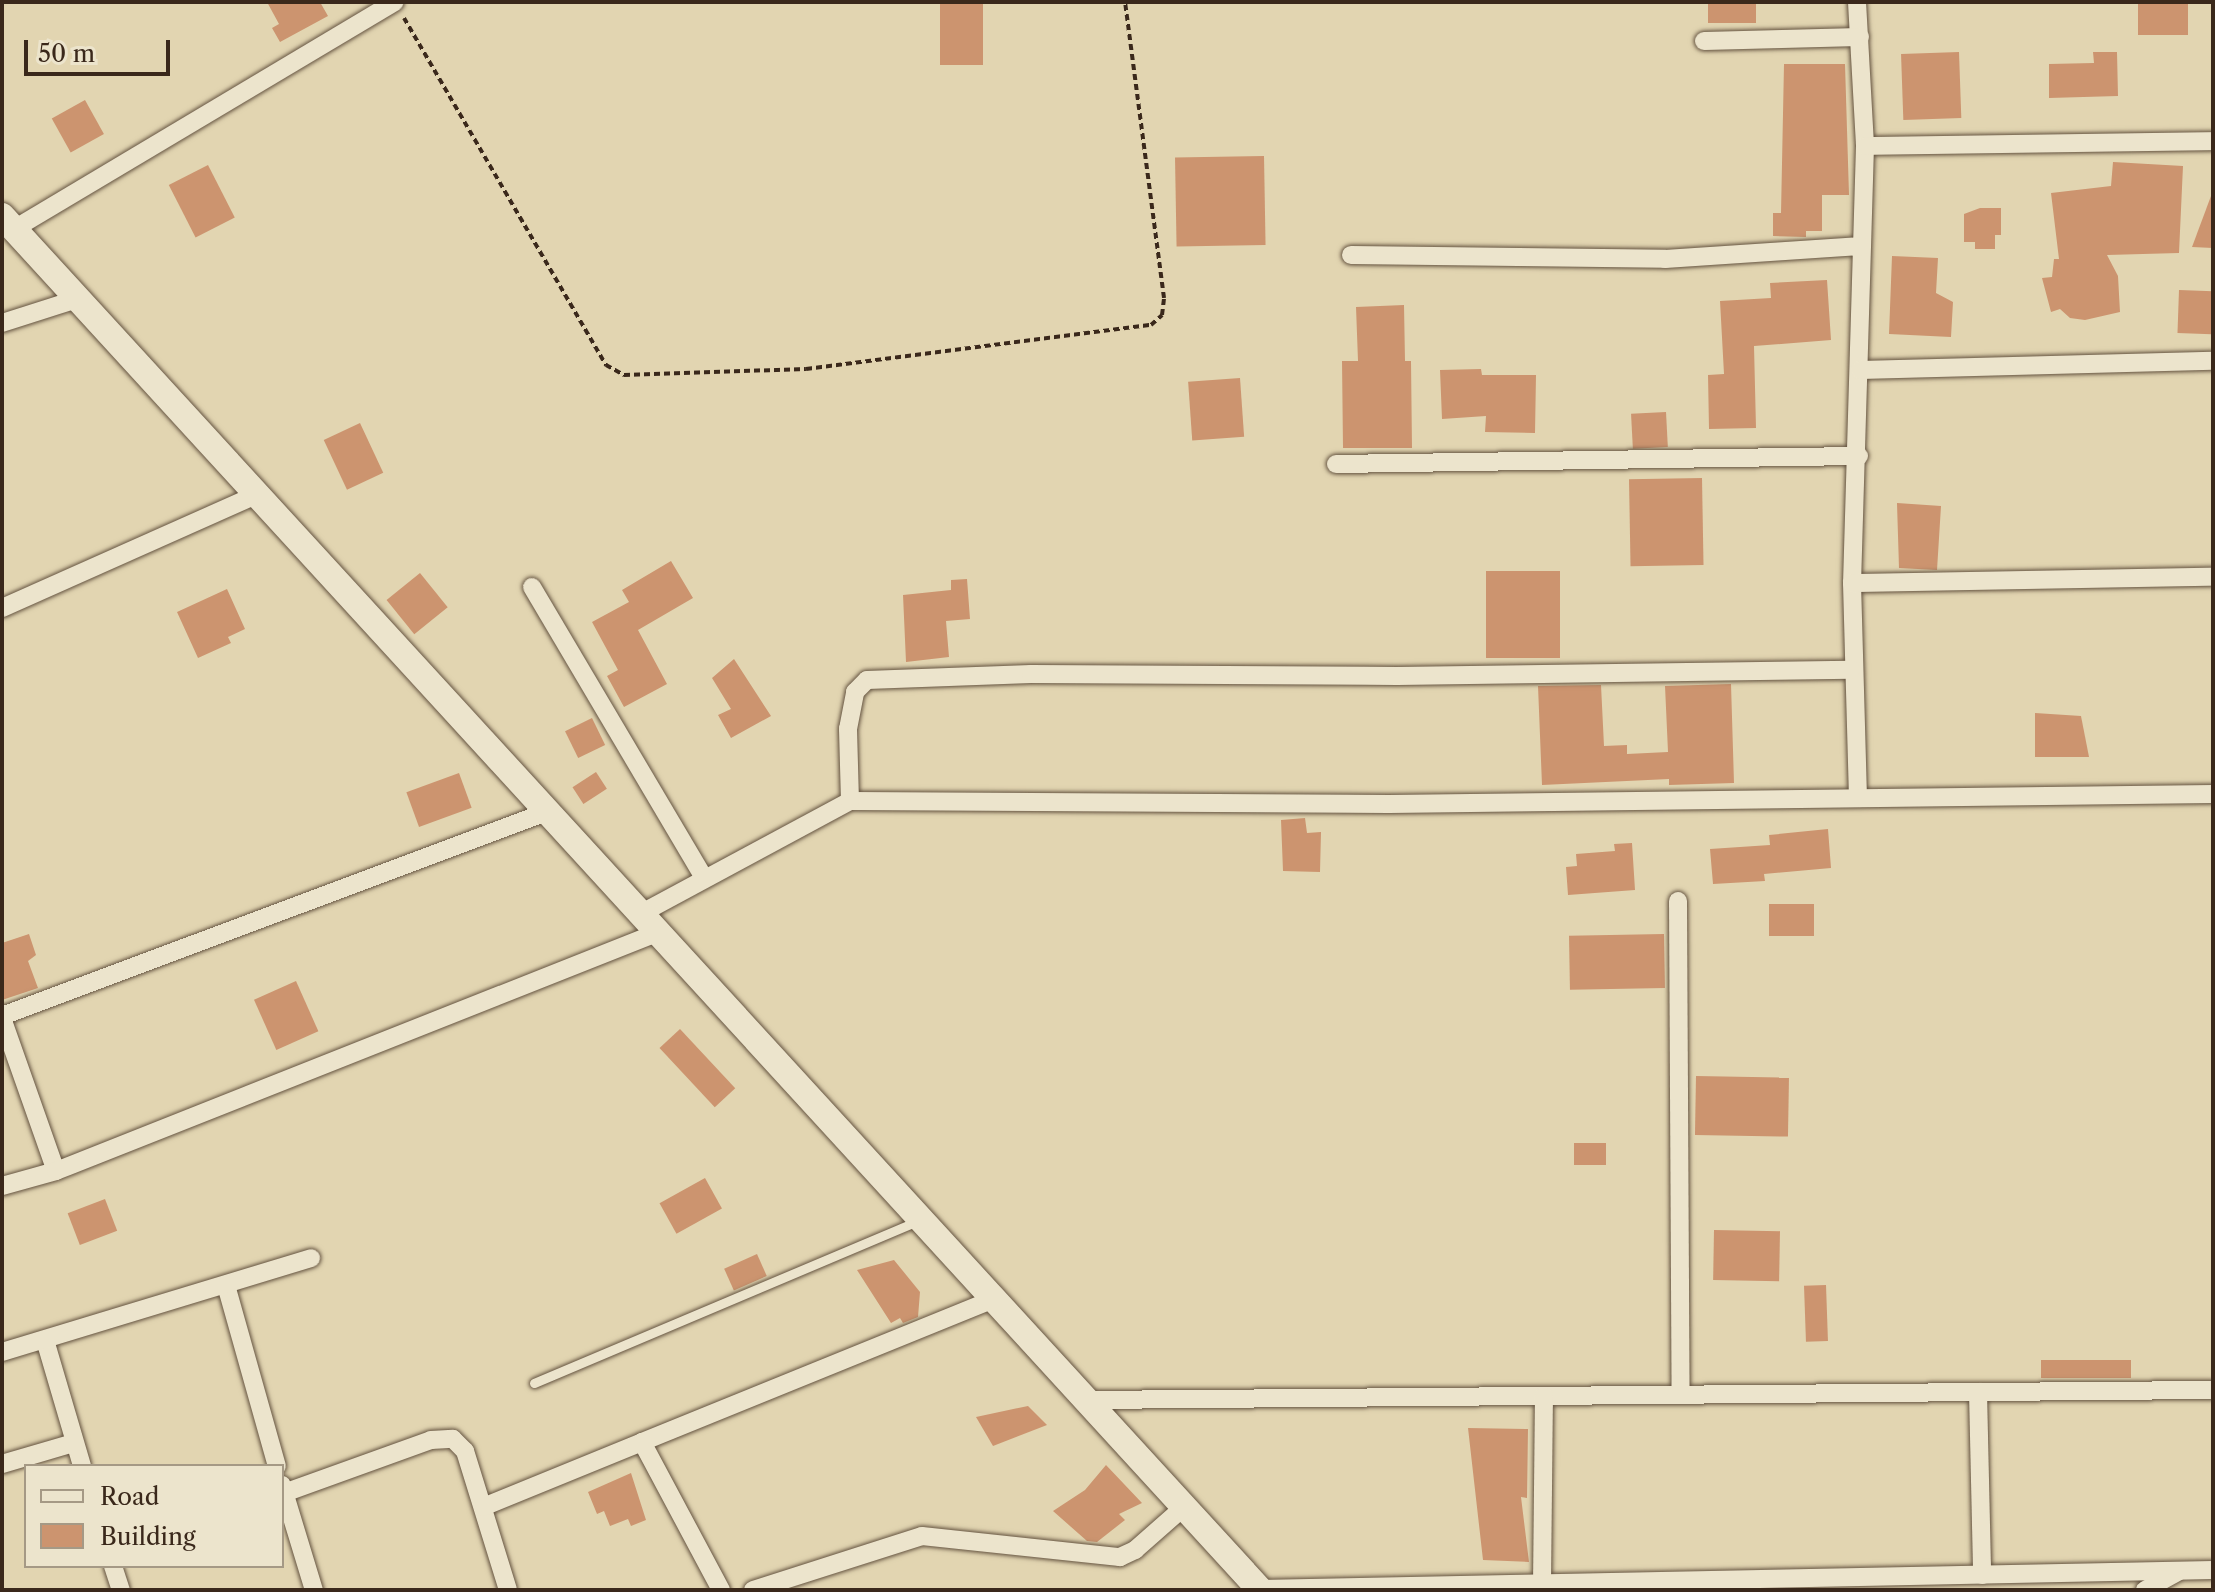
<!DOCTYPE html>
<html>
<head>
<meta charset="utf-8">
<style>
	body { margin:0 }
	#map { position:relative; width:2215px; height:1592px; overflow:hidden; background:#e2d5b1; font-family:"Libre Caslon Text",serif }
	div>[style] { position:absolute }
	.building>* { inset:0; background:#cc946f; transform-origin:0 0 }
	.path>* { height:4px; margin-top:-2px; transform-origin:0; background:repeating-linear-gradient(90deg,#3a281b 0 6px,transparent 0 10px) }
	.roads { filter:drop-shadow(0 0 2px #645340) drop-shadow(0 0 2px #645340) }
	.service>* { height:9px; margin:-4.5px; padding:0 4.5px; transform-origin:4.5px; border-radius:4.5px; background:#ece4cc }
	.minor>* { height:18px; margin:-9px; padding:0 9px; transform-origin:9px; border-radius:9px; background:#ece4cc }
	.secondary>* { height:26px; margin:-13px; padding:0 13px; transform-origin:13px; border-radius:13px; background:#ece4cc }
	span { translate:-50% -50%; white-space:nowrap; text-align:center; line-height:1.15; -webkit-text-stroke:7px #ece4cc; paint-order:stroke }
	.frame { position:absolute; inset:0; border:4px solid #3a281b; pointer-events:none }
	.legend { position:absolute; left:24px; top:1464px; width:260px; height:104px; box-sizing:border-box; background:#ece4cc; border:2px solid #a59985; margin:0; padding:10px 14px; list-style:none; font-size:24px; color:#3a281b }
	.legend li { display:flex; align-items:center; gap:16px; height:40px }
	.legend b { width:40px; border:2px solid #a59985 }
	.scale { position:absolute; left:24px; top:40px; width:146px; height:36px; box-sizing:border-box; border:4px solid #3a281b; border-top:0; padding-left:10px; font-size:24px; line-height:28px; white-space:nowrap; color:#3a281b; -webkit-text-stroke:6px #ece4cc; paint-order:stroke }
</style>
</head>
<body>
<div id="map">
	<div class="building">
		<div style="clip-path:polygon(267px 2px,320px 2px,328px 16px,280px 42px,272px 28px,279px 24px)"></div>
		<div style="left:940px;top:2px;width:43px;height:63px"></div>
		<div style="left:1708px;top:2px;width:48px;height:21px"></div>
		<div style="left:2138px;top:2px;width:50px;height:33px"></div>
		<div style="left:1959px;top:52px;width:66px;height:58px;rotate:88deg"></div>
		<div style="clip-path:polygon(2093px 52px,2117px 52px,2118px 96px,2049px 98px,2049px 64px,2094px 63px)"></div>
		<div style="clip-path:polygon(1784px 64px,1845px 64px,1849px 195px,1822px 195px,1822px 231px,1806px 231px,1806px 237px,1773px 236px,1773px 213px,1781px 213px)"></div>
		<div style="left:85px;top:100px;width:39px;height:38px;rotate:61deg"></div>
		<div style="left:1264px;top:156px;width:89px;height:89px;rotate:89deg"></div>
		<div style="clip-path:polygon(2113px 162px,2183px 166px,2179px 253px,2107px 255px,2118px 276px,2120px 312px,2085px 320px,2070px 318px,2060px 309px,2051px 312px,2042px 278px,2052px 277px,2054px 259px,2059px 259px,2051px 193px,2111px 186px)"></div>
		<div style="left:208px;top:165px;width:59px;height:44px;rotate:63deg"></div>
		<div style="clip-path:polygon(2211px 196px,2213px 248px,2192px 247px)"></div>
		<div style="clip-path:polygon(1980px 208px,2001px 208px,2001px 235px,1995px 235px,1995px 249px,1975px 249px,1975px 242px,1964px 242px,1964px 214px)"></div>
		<div style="clip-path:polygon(1892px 256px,1938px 258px,1936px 293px,1953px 302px,1951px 337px,1889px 334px)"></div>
		<div style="clip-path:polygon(1827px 280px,1831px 340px,1754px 346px,1756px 428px,1709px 429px,1708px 375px,1724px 374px,1720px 301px,1771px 298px,1770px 283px)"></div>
		<div style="left:2179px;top:290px;width:34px;height:43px;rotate:2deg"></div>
		<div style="clip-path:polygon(1404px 305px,1405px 361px,1411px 361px,1412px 448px,1343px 448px,1342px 361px,1358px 361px,1356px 307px)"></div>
		<div style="clip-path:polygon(1481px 369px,1482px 375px,1536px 375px,1535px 433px,1485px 432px,1486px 416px,1442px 419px,1440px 370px)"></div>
		<div style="left:1240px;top:378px;width:59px;height:52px;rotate:86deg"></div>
		<div style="left:1666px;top:412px;width:35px;height:35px;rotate:87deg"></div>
		<div style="left:360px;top:423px;width:55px;height:40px;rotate:65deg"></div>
		<div style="left:1702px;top:478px;width:87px;height:73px;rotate:89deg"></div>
		<div style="clip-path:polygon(1897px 503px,1941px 506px,1937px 570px,1899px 568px)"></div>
		<div style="clip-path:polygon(671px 561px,693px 598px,638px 630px,667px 684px,624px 707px,607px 676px,618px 670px,592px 622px,629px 602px,622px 590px)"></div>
		<div style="left:1486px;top:571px;width:74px;height:87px"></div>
		<div style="left:420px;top:573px;width:44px;height:43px;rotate:51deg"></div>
		<div style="clip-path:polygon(967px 579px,970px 619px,946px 621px,949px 657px,906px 662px,903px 595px,951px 590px,951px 580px)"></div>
		<div style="clip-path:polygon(227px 589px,245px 629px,228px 637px,231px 643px,198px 658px,177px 612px)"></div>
		<div style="clip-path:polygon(734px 659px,771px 716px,731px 738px,718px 715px,731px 709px,712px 678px)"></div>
		<div style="clip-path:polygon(1731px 684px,1734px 783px,1669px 785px,1669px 779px,1542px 785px,1538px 686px,1601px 685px,1604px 746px,1627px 745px,1627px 754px,1668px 752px,1665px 686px)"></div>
		<div style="clip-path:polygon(2035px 713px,2081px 716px,2089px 757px,2035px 757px)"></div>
		<div style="left:592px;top:718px;width:30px;height:30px;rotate:64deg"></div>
		<div style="left:596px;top:772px;width:20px;height:28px;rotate:57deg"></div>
		<div style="left:459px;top:773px;width:37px;height:56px;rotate:70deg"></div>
		<div style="clip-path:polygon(1305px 818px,1307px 833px,1321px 832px,1320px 872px,1283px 871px,1281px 820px)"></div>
		<div style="clip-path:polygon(1828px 829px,1831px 868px,1764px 874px,1765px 881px,1713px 884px,1710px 849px,1770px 845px,1769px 835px)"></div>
		<div style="clip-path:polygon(1632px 843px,1635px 890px,1568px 895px,1566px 867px,1577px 866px,1576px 854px,1615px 851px,1614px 844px)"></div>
		<div style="left:1769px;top:904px;width:45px;height:32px"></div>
		<div style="clip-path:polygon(29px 934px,36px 955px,28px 961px,38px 988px,2px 1000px,2px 943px)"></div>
		<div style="left:1664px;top:934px;width:54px;height:95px;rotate:89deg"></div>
		<div style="left:296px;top:981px;width:55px;height:46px;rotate:66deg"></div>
		<div style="left:680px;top:1029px;width:81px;height:28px;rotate:47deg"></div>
		<div style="left:1696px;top:1076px;width:93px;height:59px;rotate:1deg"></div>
		<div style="left:1606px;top:1143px;width:22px;height:32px;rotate:90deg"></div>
		<div style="left:705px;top:1178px;width:35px;height:52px;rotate:61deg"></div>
		<div style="left:105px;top:1199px;width:34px;height:40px;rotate:69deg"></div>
		<div style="left:1714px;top:1230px;width:66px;height:50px;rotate:1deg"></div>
		<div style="left:757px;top:1254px;width:24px;height:36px;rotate:66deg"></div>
		<div style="clip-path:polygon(894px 1260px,920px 1292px,918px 1317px,903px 1323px,900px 1318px,891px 1323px,857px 1270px)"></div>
		<div style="left:1826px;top:1285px;width:56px;height:22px;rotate:88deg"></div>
		<div style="left:2041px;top:1360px;width:90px;height:18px"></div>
		<div style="clip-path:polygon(1028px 1406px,1047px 1425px,993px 1446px,976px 1417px)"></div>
		<div style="clip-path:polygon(1468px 1428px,1528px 1429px,1527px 1498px,1521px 1497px,1529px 1562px,1483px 1560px)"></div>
		<div style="clip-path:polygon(1106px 1465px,1142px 1503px,1119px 1514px,1125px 1520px,1097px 1542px,1087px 1541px,1053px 1511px,1085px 1490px)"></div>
		<div style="clip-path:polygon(631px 1473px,646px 1520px,631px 1526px,628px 1519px,610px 1526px,604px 1511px,597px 1514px,588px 1492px)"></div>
	</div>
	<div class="path">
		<div style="left:404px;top:18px;width:402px;rotate:59.8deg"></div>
		<div style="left:606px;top:365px;width:21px;rotate:29deg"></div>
		<div style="left:624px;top:375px;width:182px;rotate:-1.9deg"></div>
		<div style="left:806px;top:369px;width:348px;rotate:-7.3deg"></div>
		<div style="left:1151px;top:325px;width:15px;rotate:-42deg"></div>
		<div style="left:1162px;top:315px;width:17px;rotate:-83deg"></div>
		<div style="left:1164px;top:298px;width:299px;rotate:-97.5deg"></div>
	</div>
	<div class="roads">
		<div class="service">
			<div style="left:534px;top:1383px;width:416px;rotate:-22.9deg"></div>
		</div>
		<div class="minor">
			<div style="left:1857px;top:2px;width:144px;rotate:86.8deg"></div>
			<div style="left:1865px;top:146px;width:437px;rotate:91.7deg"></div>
			<div style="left:1852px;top:583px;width:213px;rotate:88.4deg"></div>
			<div style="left:1704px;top:41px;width:156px;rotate:-1.5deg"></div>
			<div style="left:1865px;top:146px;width:348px;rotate:-0.8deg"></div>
			<div style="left:14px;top:229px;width:443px;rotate:-30.8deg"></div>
			<div style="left:1351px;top:255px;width:314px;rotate:0.7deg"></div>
			<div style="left:1665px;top:259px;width:197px;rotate:-3.8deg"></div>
			<div style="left:2px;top:323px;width:79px;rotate:-17.7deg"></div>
			<div style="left:1860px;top:370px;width:353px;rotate:-1.5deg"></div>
			<div style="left:1336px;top:464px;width:523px;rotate:-0.88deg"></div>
			<div style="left:1852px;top:583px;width:361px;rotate:-1deg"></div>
			<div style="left:532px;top:587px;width:336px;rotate:59.4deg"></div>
			<div style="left:2px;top:608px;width:280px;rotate:-24deg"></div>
			<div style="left:850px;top:801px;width:539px;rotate:0.32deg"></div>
			<div style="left:1389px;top:804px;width:824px;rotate:-0.7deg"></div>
			<div style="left:1678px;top:901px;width:494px;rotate:89.7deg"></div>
			<div style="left:642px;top:913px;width:236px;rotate:-28.3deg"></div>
			<div style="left:850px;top:801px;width:72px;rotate:-91.6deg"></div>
			<div style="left:848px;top:729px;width:38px;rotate:-79deg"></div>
			<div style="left:855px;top:692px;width:17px;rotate:-45deg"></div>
			<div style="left:867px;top:680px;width:164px;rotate:-2.1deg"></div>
			<div style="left:1031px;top:674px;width:366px;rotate:0.3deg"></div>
			<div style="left:1397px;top:676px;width:454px;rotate:-0.8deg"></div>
			<div style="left:2px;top:1016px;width:584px;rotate:-20.54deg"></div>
			<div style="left:2px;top:1018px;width:162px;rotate:70.6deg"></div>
			<div style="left:2px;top:1186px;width:56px;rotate:-15.5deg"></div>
			<div style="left:56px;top:1171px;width:649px;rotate:-21.62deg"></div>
			<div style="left:226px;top:1285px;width:188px;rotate:74.3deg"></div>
			<div style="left:45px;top:1340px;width:131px;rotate:73.6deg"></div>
			<div style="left:2px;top:1352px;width:323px;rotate:-16.9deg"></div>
			<div style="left:1978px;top:1392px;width:183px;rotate:88.7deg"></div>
			<div style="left:1086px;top:1400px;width:1127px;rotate:-0.51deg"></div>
			<div style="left:642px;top:1442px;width:380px;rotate:-22.1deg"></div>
			<div style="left:2px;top:1464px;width:75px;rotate:-16.3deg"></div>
			<div style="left:282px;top:1485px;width:110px;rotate:73.1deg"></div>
			<div style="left:284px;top:1493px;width:156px;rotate:-19.8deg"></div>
			<div style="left:431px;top:1440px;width:22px;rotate:-3deg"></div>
			<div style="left:453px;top:1439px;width:17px;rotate:45deg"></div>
			<div style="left:465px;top:1451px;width:145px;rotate:72.8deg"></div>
			<div style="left:483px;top:1507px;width:172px;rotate:-22.2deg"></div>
			<div style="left:642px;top:1442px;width:168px;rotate:61.9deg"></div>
			<div style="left:113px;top:1566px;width:25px;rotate:72deg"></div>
			<div style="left:1542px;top:1584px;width:188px;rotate:-89.4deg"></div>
			<div style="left:1259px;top:1589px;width:954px;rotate:-1.14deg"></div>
			<div style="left:753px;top:1590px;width:177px;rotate:-17.7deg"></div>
			<div style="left:922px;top:1536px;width:199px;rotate:6.1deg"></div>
			<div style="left:1120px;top:1557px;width:17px;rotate:-25deg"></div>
			<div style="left:1135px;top:1550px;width:65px;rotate:-41.3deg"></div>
			<div style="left:2145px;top:1590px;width:38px;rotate:-29deg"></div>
		</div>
		<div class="secondary">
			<div style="left:2px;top:216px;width:1863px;rotate:47.52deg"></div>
		</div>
	</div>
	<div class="frame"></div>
	<ul class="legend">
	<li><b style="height:10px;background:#ece4cc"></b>Road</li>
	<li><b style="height:22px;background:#cc946f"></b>Building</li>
	</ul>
	<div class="scale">50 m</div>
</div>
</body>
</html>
